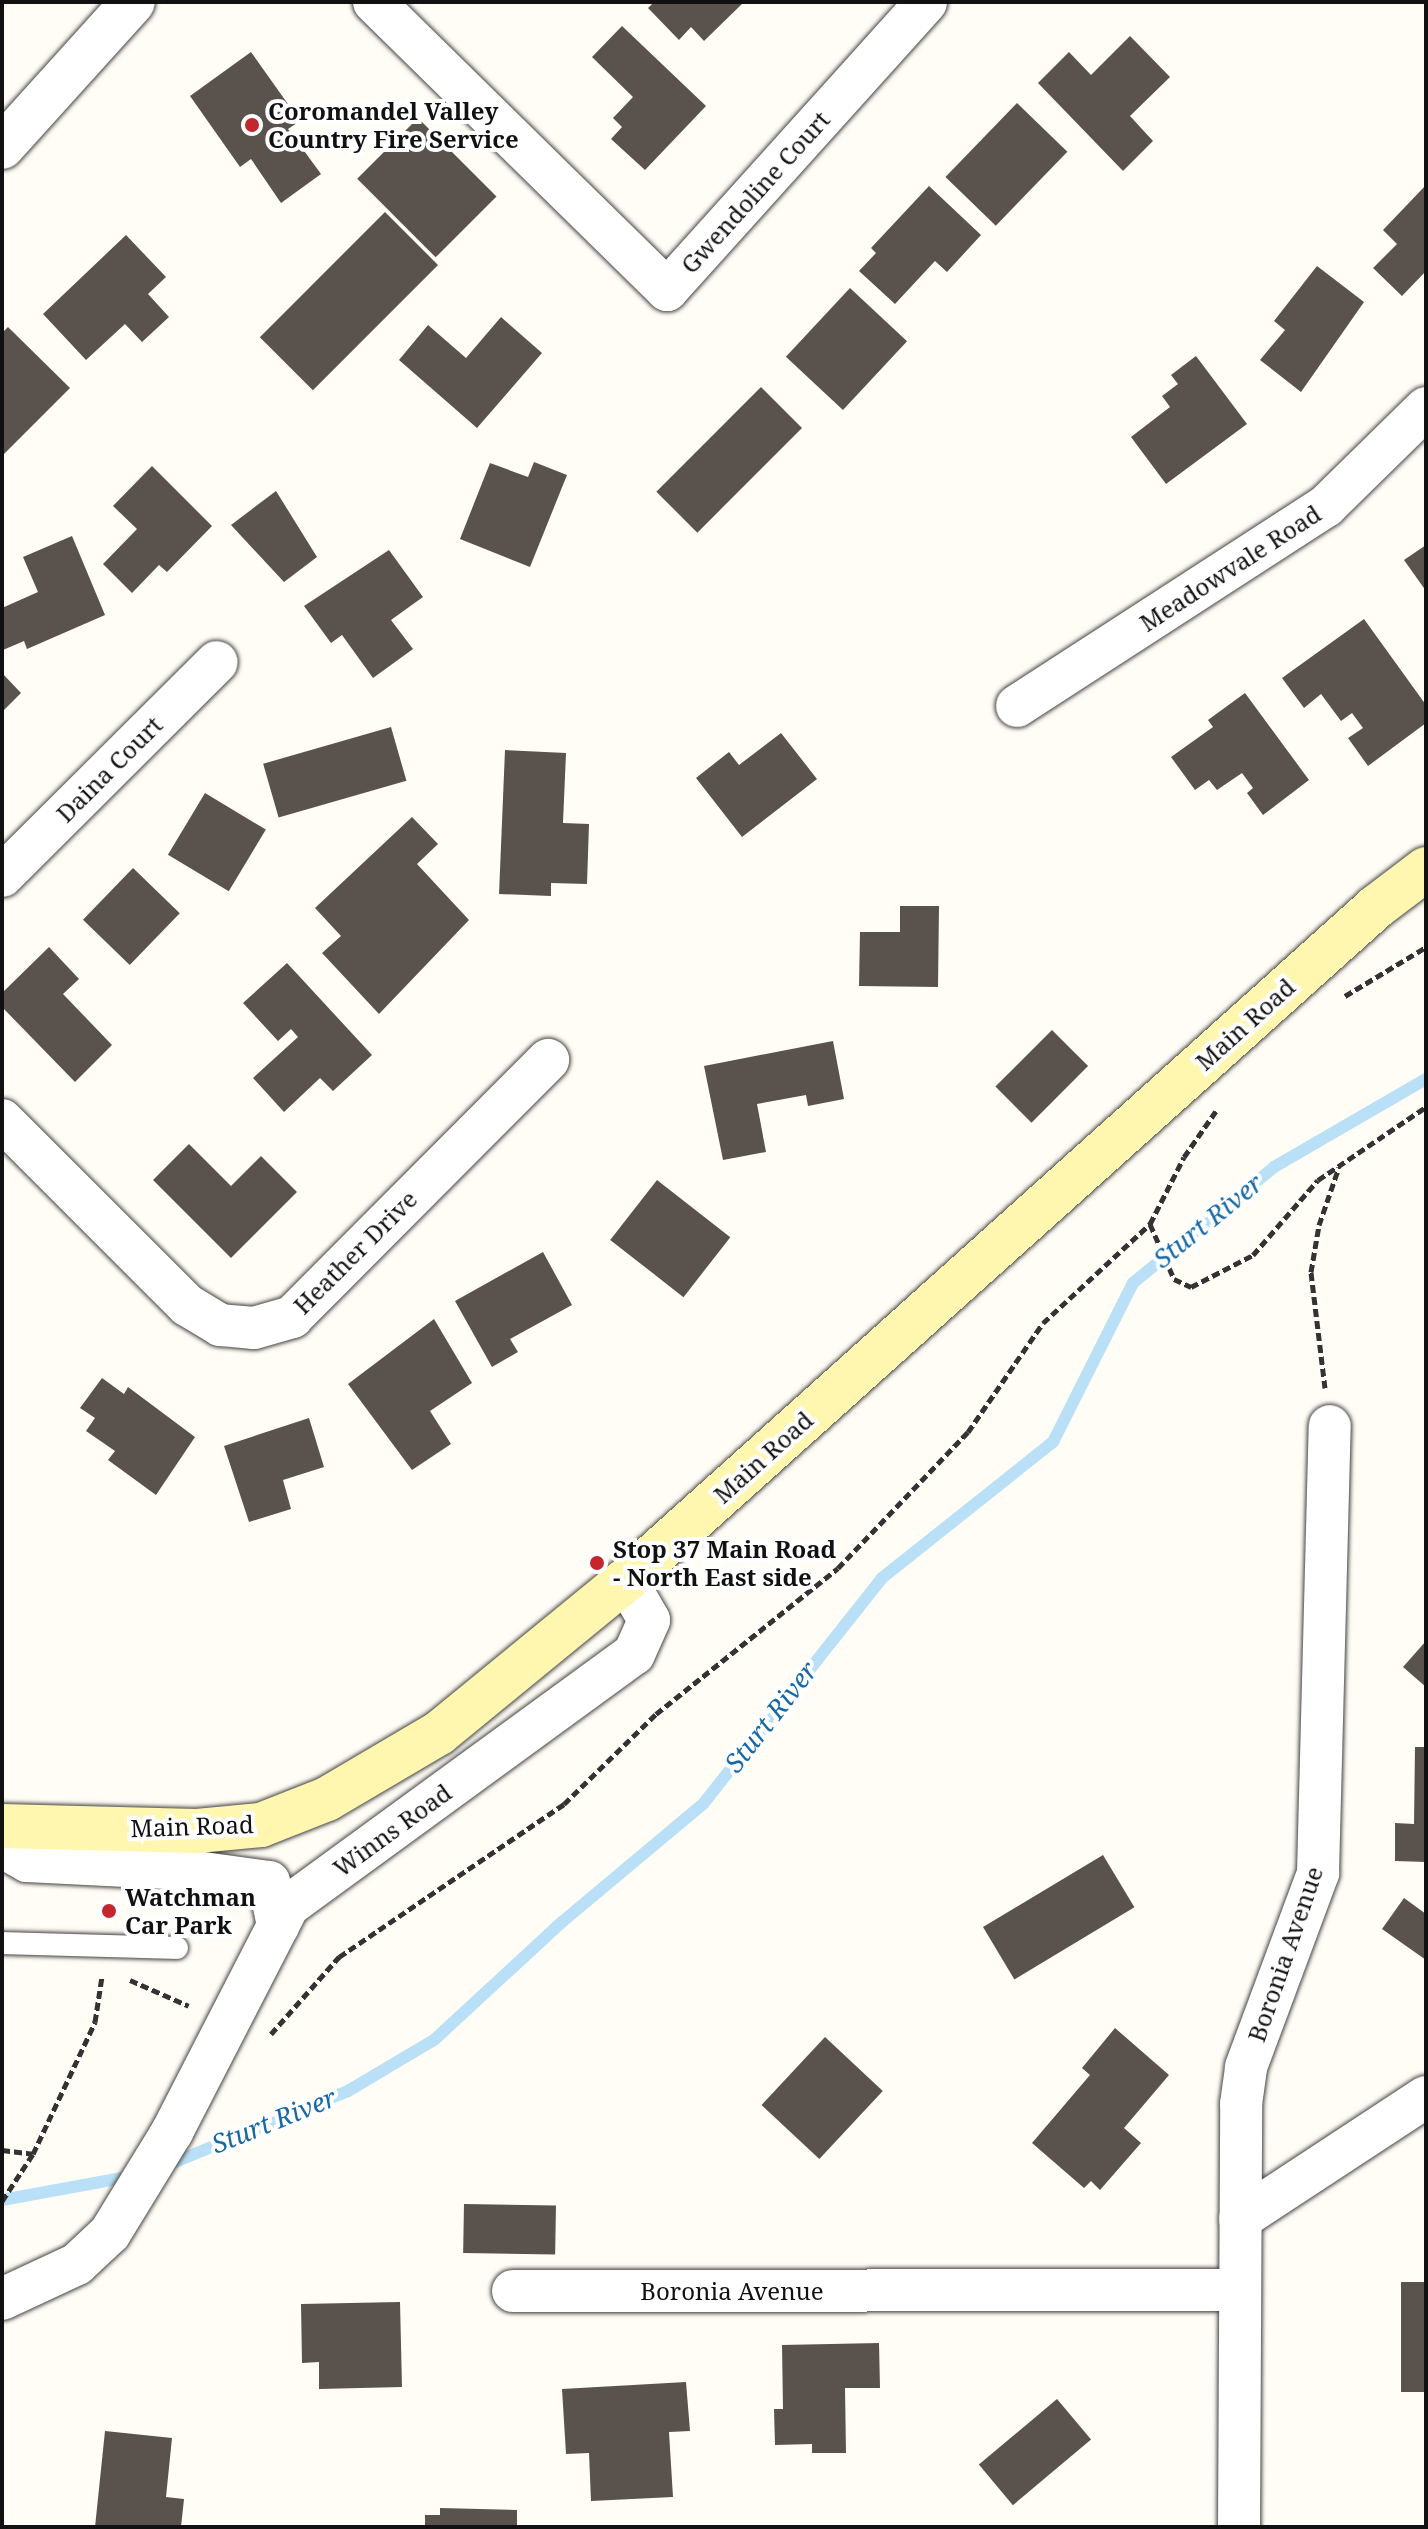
<!DOCTYPE html>
<html>
<head>
<meta charset="utf-8">
<style>
	body { margin:0 }
	#map { position:relative; width:1428px; height:2529px; overflow:hidden; background:#fffdf5; font-family:"Noto Serif",serif }
	div>[style] { position:absolute }
	.stream>* { height:12px; margin:-6px; padding:0 6px; transform-origin:6px; border-radius:6px; background:#b9e0f7 }
	.building>* { inset:0; background:#5a524d; transform-origin:0 0 }
	.path>* { height:5px; margin-top:-2.5px; transform-origin:0; background:repeating-linear-gradient(90deg,#333 0 8px,transparent 0 12px) }
	.roads { filter:drop-shadow(0 0 2px #444) drop-shadow(0 0 2px #444) }
	.service>* { height:22px; margin:-11px; padding:0 11px; transform-origin:11px; border-radius:11px; background:#fff }
	.minor>* { height:42px; margin:-21px; padding:0 21px; transform-origin:21px; border-radius:21px; background:#fff }
	.tertiary>* { height:44px; margin:-22px; padding:0 22px; transform-origin:22px; border-radius:22px; background:#fff }
	.secondary>* { height:44px; margin:-22px; padding:0 22px; transform-origin:22px; border-radius:22px; background:#fff6b0 }
	.dots>* { width:22px; height:22px; translate:-50% -50%; box-sizing:border-box; border:4px solid #fff; border-radius:50% }
	span { translate:-50% -50%; white-space:nowrap; text-align:center; line-height:1.15; -webkit-text-stroke:8px #fff; paint-order:stroke }
	.poi-label { font-size:24px; color:#111; font-weight:700 }
	.left { translate:0 -50%; text-align:left }
	.street-label { font-size:24px; color:#111 }
	.water-label { font-size:26px; color:#1768a6; font-style:italic }
	.frame { position:absolute; inset:0; border:4px solid #111; pointer-events:none }
</style>
</head>
<body>
<div id="map">
	<div class="stream">
		<div style="left:165px;top:2166px;width:198px;rotate:-22.3deg"></div>
		<div style="left:348px;top:2091px;width:100px;rotate:-30.7deg"></div>
		<div style="left:434px;top:2040px;width:174px;rotate:-42.7deg"></div>
		<div style="left:562px;top:1922px;width:184px;rotate:-39.9deg"></div>
		<div style="left:703px;top:1804px;width:288px;rotate:-51.6deg"></div>
		<div style="left:882px;top:1578px;width:218px;rotate:-38.5deg"></div>
		<div style="left:1053px;top:1442px;width:178px;rotate:-63.3deg"></div>
		<div style="left:1133px;top:1283px;width:183px;rotate:-39.4deg"></div>
		<div style="left:1274px;top:1167px;width:176px;rotate:-30.1deg"></div>
		<div style="left:2px;top:2200px;width:133px;rotate:-10.4deg"></div>
	</div>
	<div class="building">
		<div style="clip-path:polygon(654px 2px,744px 2px,704px 41px,691px 27px,679px 40px,648px 8px)"></div>
		<div style="clip-path:polygon(622px 26px,706px 106px,645px 170px,611px 139px,622px 127px,613px 118px,633px 97px,592px 57px)"></div>
		<div style="clip-path:polygon(1130px 36px,1170px 77px,1130px 116px,1153px 141px,1123px 171px,1038px 83px,1069px 52px,1091px 75px)"></div>
		<div style="clip-path:polygon(251px 52px,300px 121px,288px 129px,321px 174px,281px 203px,251px 159px,240px 167px,190px 96px)"></div>
		<div style="left:1017px;top:103px;width:70px;height:103px;rotate:44deg"></div>
		<div style="left:418px;top:118px;width:111px;height:86px;rotate:45deg"></div>
		<div style="clip-path:polygon(1426px 185px,1426px 271px,1402px 296px,1373px 268px,1397px 244px,1383px 230px)"></div>
		<div style="clip-path:polygon(929px 186px,981px 235px,947px 272px,935px 261px,895px 304px,859px 271px,876px 253px,871px 248px)"></div>
		<div style="left:385px;top:212px;width:75px;height:177px;rotate:45deg"></div>
		<div style="clip-path:polygon(126px 235px,166px 277px,148px 294px,169px 317px,142px 342px,125px 324px,86px 360px,43px 314px)"></div>
		<div style="clip-path:polygon(1317px 266px,1364px 302px,1301px 392px,1260px 360px,1285px 330px,1274px 321px)"></div>
		<div style="left:850px;top:288px;width:78px;height:94px;rotate:43deg"></div>
		<div style="clip-path:polygon(501px 317px,542px 353px,477px 428px,399px 360px,428px 325px,466px 358px)"></div>
		<div style="clip-path:polygon(8px 327px,70px 388px,4px 454px,2px 333px)"></div>
		<div style="clip-path:polygon(1196px 356px,1247px 424px,1166px 484px,1131px 437px,1170px 407px,1162px 396px,1178px 384px,1171px 375px)"></div>
		<div style="left:761px;top:387px;width:58px;height:148px;rotate:45deg"></div>
		<div style="clip-path:polygon(534px 462px,567px 475px,530px 567px,460px 539px,490px 463px,528px 477px)"></div>
		<div style="clip-path:polygon(152px 466px,212px 526px,167px 572px,159px 565px,132px 593px,103px 564px,137px 529px,113px 506px)"></div>
		<div style="clip-path:polygon(276px 491px,317px 557px,284px 582px,231px 525px)"></div>
		<div style="clip-path:polygon(72px 536px,105px 615px,27px 649px,24px 641px,3px 650px,2px 608px,38px 592px,23px 557px)"></div>
		<div style="clip-path:polygon(1426px 545px,1426px 591px,1404px 560px)"></div>
		<div style="clip-path:polygon(389px 550px,423px 597px,391px 620px,413px 649px,373px 678px,342px 635px,331px 643px,304px 606px)"></div>
		<div style="clip-path:polygon(1364px 619px,1426px 705px,1426px 723px,1368px 766px,1348px 738px,1363px 728px,1352px 713px,1341px 721px,1321px 694px,1304px 708px,1282px 678px)"></div>
		<div style="clip-path:polygon(2px 673px,21px 693px,2px 712px)"></div>
		<div style="clip-path:polygon(1245px 693px,1309px 780px,1263px 815px,1247px 793px,1253px 788px,1242px 773px,1217px 790px,1209px 780px,1195px 790px,1171px 757px,1213px 727px,1208px 720px)"></div>
		<div style="left:391px;top:727px;width:56px;height:133px;rotate:74deg"></div>
		<div style="clip-path:polygon(781px 733px,817px 779px,742px 837px,696px 778px,729px 752px,739px 765px)"></div>
		<div style="clip-path:polygon(505px 750px,566px 753px,563px 823px,589px 824px,587px 884px,551px 883px,551px 896px,499px 894px)"></div>
		<div style="left:205px;top:793px;width:71px;height:72px;rotate:31deg"></div>
		<div style="clip-path:polygon(412px 817px,438px 844px,417px 864px,469px 920px,379px 1014px,322px 953px,341px 936px,315px 908px)"></div>
		<div style="left:133px;top:868px;width:65px;height:72px;rotate:44deg"></div>
		<div style="clip-path:polygon(900px 906px,939px 906px,938px 987px,859px 986px,860px 932px,900px 932px)"></div>
		<div style="clip-path:polygon(49px 947px,79px 979px,63px 994px,112px 1045px,75px 1082px,2px 1007px,2px 993px)"></div>
		<div style="clip-path:polygon(287px 963px,372px 1055px,333px 1091px,320px 1078px,284px 1112px,253px 1078px,298px 1037px,291px 1029px,278px 1041px,243px 1003px)"></div>
		<div style="left:1052px;top:1030px;width:51px;height:80px;rotate:45deg"></div>
		<div style="clip-path:polygon(833px 1041px,844px 1099px,808px 1106px,806px 1095px,757px 1104px,766px 1152px,723px 1160px,704px 1066px)"></div>
		<div style="clip-path:polygon(189px 1144px,231px 1186px,261px 1156px,297px 1192px,231px 1258px,153px 1180px)"></div>
		<div style="left:657px;top:1180px;width:93px;height:76px;rotate:38deg"></div>
		<div style="clip-path:polygon(543px 1252px,572px 1305px,510px 1339px,518px 1352px,492px 1367px,455px 1301px)"></div>
		<div style="clip-path:polygon(434px 1319px,472px 1383px,430px 1411px,451px 1444px,412px 1470px,348px 1384px)"></div>
		<div style="clip-path:polygon(102px 1378px,124px 1394px,128px 1387px,195px 1437px,156px 1495px,108px 1460px,115px 1451px,86px 1431px,95px 1418px,80px 1408px)"></div>
		<div style="clip-path:polygon(309px 1418px,324px 1467px,283px 1480px,291px 1509px,249px 1522px,224px 1446px)"></div>
		<div style="clip-path:polygon(1426px 1641px,1426px 1687px,1403px 1667px)"></div>
		<div style="clip-path:polygon(1415px 1747px,1426px 1747px,1426px 1862px,1395px 1861px,1395px 1823px,1414px 1824px)"></div>
		<div style="left:1103px;top:1855px;width:61px;height:140px;rotate:59deg"></div>
		<div style="clip-path:polygon(1404px 1898px,1426px 1914px,1426px 1960px,1382px 1929px)"></div>
		<div style="clip-path:polygon(1115px 2028px,1169px 2075px,1124px 2128px,1141px 2143px,1100px 2190px,1091px 2181px,1084px 2188px,1032px 2143px,1090px 2075px,1082px 2068px)"></div>
		<div style="left:825px;top:2037px;width:79px;height:93px;rotate:43deg"></div>
		<div style="left:464px;top:2204px;width:92px;height:49px;rotate:1deg"></div>
		<div style="left:1401px;top:2282px;width:25px;height:110px"></div>
		<div style="clip-path:polygon(400px 2302px,402px 2387px,319px 2389px,319px 2362px,302px 2363px,301px 2304px)"></div>
		<div style="clip-path:polygon(879px 2343px,880px 2388px,845px 2388px,846px 2453px,812px 2453px,812px 2444px,775px 2445px,774px 2409px,783px 2409px,782px 2345px)"></div>
		<div style="clip-path:polygon(686px 2382px,690px 2431px,669px 2432px,673px 2497px,591px 2501px,589px 2453px,566px 2454px,562px 2389px)"></div>
		<div style="left:1057px;top:2399px;width:53px;height:102px;rotate:50deg"></div>
		<div style="clip-path:polygon(105px 2431px,172px 2438px,166px 2497px,184px 2499px,181px 2527px,95px 2527px)"></div>
		<div style="clip-path:polygon(440px 2508px,517px 2510px,517px 2527px,425px 2527px,425px 2515px,440px 2515px)"></div>
	</div>
	<div class="path">
		<div style="left:1345px;top:996px;width:95px;rotate:-31.2deg"></div>
		<div style="left:1150px;top:1224px;width:60px;rotate:66.4deg"></div>
		<div style="left:1174px;top:1279px;width:19px;rotate:25deg"></div>
		<div style="left:1191px;top:1287px;width:70px;rotate:-27.3deg"></div>
		<div style="left:1253px;top:1255px;width:99px;rotate:-49.1deg"></div>
		<div style="left:1318px;top:1180px;width:130px;rotate:-34.1deg"></div>
		<div style="left:1325px;top:1388px;width:117px;rotate:-96.9deg"></div>
		<div style="left:1311px;top:1272px;width:48px;rotate:-80.3deg"></div>
		<div style="left:1319px;top:1225px;width:61px;rotate:-71deg"></div>
		<div style="left:130px;top:1980px;width:64px;rotate:23.8deg"></div>
		<div style="left:271px;top:2034px;width:103px;rotate:-48.6deg"></div>
		<div style="left:339px;top:1957px;width:272px;rotate:-34.2deg"></div>
		<div style="left:564px;top:1804px;width:129px;rotate:-44.4deg"></div>
		<div style="left:656px;top:1714px;width:233px;rotate:-38.7deg"></div>
		<div style="left:838px;top:1568px;width:188px;rotate:-46.3deg"></div>
		<div style="left:968px;top:1432px;width:132px;rotate:-55.5deg"></div>
		<div style="left:1043px;top:1323px;width:146px;rotate:-42.8deg"></div>
		<div style="left:1150px;top:1224px;width:75px;rotate:-63.1deg"></div>
		<div style="left:1184px;top:1157px;width:56px;rotate:-55.2deg"></div>
		<div style="left:2px;top:2150px;width:31px;rotate:7deg"></div>
		<div style="left:2px;top:2201px;width:56px;rotate:-56.6deg"></div>
		<div style="left:33px;top:2154px;width:146px;rotate:-64.8deg"></div>
		<div style="left:95px;top:2022px;width:47px;rotate:-81.3deg"></div>
	</div>
	<div class="roads">
		<div class="service">
			<div style="left:2px;top:1943px;width:175px;rotate:1.6deg"></div>
		</div>
		<div class="minor">
			<div style="left:374px;top:2px;width:411px;rotate:44.5deg"></div>
			<div style="left:667px;top:290px;width:387px;rotate:-48deg"></div>
			<div style="left:1017px;top:706px;width:368px;rotate:-32.9deg"></div>
			<div style="left:1326px;top:506px;width:140px;rotate:-44.4deg"></div>
			<div style="left:2px;top:876px;width:303px;rotate:-44.9deg"></div>
			<div style="left:2px;top:1120px;width:262px;rotate:45deg"></div>
			<div style="left:187px;top:1305px;width:39px;rotate:31deg"></div>
			<div style="left:220px;top:1325px;width:34px;rotate:5deg"></div>
			<div style="left:254px;top:1328px;width:40px;rotate:-16deg"></div>
			<div style="left:292px;top:1317px;width:363px;rotate:-45.1deg"></div>
			<div style="left:2px;top:1847px;width:29px;rotate:29deg"></div>
			<div style="left:27px;top:1861px;width:140px;rotate:2.9deg"></div>
			<div style="left:167px;top:1868px;width:103px;rotate:7.8deg"></div>
			<div style="left:269px;top:1882px;width:45px;rotate:78.4deg"></div>
			<div style="left:1240px;top:2219px;width:222px;rotate:-33.3deg"></div>
			<div style="left:513px;top:2291px;width:727px;rotate:-0.08deg"></div>
			<div style="left:2px;top:2299px;width:83px;rotate:-25deg"></div>
			<div style="left:77px;top:2264px;width:45px;rotate:-43.2deg"></div>
			<div style="left:110px;top:2233px;width:119px;rotate:-58.5deg"></div>
			<div style="left:172px;top:2132px;width:254px;rotate:-62.8deg"></div>
			<div style="left:288px;top:1906px;width:428px;rotate:-36.1deg"></div>
			<div style="left:634px;top:1654px;width:37px;rotate:-66deg"></div>
			<div style="left:649px;top:1620px;width:46px;rotate:-119.9deg"></div>
			<div style="left:1239px;top:2527px;width:423px;rotate:-89.7deg"></div>
			<div style="left:1241px;top:2104px;width:37px;rotate:-82deg"></div>
			<div style="left:1246px;top:2067px;width:207px;rotate:-69.6deg"></div>
			<div style="left:1318px;top:1873px;width:447px;rotate:-88.5deg"></div>
		</div>
		<div class="tertiary">
			<div style="left:2px;top:147px;width:195px;rotate:-47.9deg"></div>
		</div>
		<div class="secondary">
			<div style="left:2px;top:1826px;width:195px;rotate:1.5deg"></div>
			<div style="left:197px;top:1831px;width:64px;rotate:-5.4deg"></div>
			<div style="left:261px;top:1825px;width:71px;rotate:-21.5deg"></div>
			<div style="left:327px;top:1799px;width:130px;rotate:-30.5deg"></div>
			<div style="left:439px;top:1733px;width:242px;rotate:-39.3deg"></div>
			<div style="left:626px;top:1580px;width:1008px;rotate:-41.9deg"></div>
			<div style="left:1376px;top:907px;width:63px;rotate:-37.2deg"></div>
		</div>
	</div>
	<div class="dots">
		<div style="left:252px;top:125px;background:#c4262e"></div>
		<div style="left:597px;top:1563px;background:#c4262e"></div>
		<div style="left:109px;top:1911px;background:#c4262e"></div>
	</div>
	<div class="poi-label">
		<span class="left" style="left:268px;top:125px">Coromandel Valley<br>Country Fire Service</span>
		<span class="left" style="left:613px;top:1563px">Stop 37 Main Road<br>- North East side</span>
		<span class="left" style="left:125px;top:1911px">Watchman<br>Car Park</span>
	</div>
	<div class="street-label">
		<span style="left:755px;top:192px;rotate:-48deg">Gwendoline Court</span>
		<span style="left:1230px;top:568px;rotate:-33deg">Meadowvale Road</span>
		<span style="left:109px;top:769px;rotate:-45deg">Daina Court</span>
		<span style="left:1245px;top:1024px;rotate:-42deg">Main Road</span>
		<span style="left:355px;top:1252px;rotate:-45deg">Heather Drive</span>
		<span style="left:763px;top:1457px;rotate:-42deg">Main Road</span>
		<span style="left:192px;top:1826px;rotate:-2deg">Main Road</span>
		<span style="left:392px;top:1830px;rotate:-36deg">Winns Road</span>
		<span style="left:1285px;top:1954px;rotate:-71deg">Boronia Avenue</span>
		<span style="left:732px;top:2291px">Boronia Avenue</span>
	</div>
	<div class="water-label">
		<span style="left:1208px;top:1221px;rotate:-39deg">Sturt River</span>
		<span style="left:771px;top:1717px;rotate:-52deg">Sturt River</span>
		<span style="left:274px;top:2121px;rotate:-22deg">Sturt River</span>
	</div>
	<div class="frame"></div>
</div>
</body>
</html>
